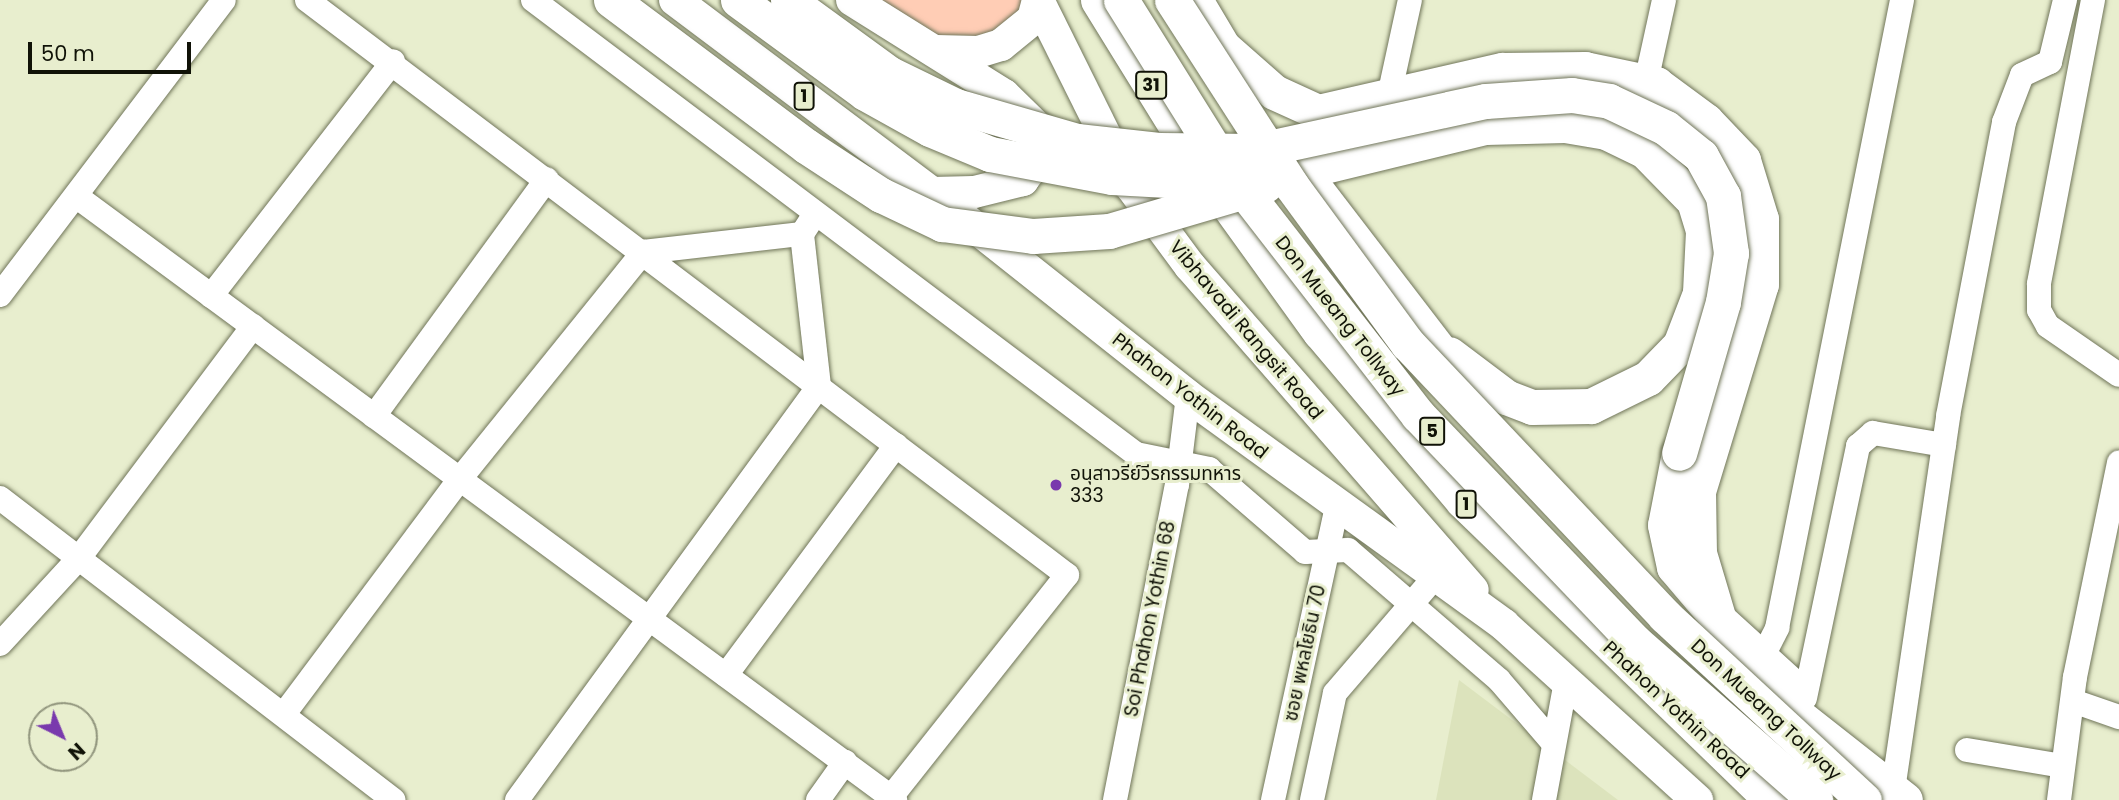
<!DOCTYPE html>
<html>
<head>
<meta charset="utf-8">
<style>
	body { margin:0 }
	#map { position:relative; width:2119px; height:800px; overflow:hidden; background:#e8eece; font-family:Poppins,"Noto Sans Thai",sans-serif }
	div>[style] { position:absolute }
	.built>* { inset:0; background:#dce3bc }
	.green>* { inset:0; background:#ffcdb5 }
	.roads { filter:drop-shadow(0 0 2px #707559) drop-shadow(0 0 2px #707559) }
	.minor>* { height:24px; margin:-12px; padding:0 12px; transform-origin:12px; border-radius:12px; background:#fff }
	.major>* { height:32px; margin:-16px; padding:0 16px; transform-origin:16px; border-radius:16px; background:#fff }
	.highway>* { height:35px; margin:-17.5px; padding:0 17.5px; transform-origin:17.5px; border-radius:17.5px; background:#fff }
	.bridges { filter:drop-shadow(0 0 2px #707559) drop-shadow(0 0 2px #707559) }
	.highway-bridge>* { height:35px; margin:-17.5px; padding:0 17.5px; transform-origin:17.5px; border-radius:17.5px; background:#fff }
	.dots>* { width:19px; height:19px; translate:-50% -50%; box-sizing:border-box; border:4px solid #e8eece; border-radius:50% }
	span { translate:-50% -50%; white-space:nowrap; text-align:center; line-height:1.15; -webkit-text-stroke:6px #e8eece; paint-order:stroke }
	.shield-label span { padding:2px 5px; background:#e8eece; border:2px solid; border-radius:5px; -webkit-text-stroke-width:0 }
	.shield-label { font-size:18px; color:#101207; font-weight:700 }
	.street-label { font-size:19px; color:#101207 }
	.poi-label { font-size:19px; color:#101207 }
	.left { translate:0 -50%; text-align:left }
	.north { position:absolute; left:28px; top:702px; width:70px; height:70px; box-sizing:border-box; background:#e8eece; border:2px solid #92967e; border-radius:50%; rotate:137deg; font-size:19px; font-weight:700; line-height:28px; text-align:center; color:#101207 }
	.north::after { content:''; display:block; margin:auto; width:24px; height:32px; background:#7939ad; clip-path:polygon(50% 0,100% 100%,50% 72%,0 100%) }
	.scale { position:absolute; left:28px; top:42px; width:163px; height:32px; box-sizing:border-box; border:4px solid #101207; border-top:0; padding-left:9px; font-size:21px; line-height:24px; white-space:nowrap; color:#101207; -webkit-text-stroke:5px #e8eece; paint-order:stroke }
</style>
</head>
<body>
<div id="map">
	<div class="built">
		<div style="clip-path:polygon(1459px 680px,1618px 800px,1436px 800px)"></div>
	</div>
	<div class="green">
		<div style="clip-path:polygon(862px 0,1023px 0,1026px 19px,978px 52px,918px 40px)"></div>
	</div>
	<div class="roads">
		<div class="minor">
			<div style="left:307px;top:0;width:953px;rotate:37.11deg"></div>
			<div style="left:1067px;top:575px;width:283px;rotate:128.4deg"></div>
			<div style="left:533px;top:0;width:755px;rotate:36.98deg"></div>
			<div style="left:1136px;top:454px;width:75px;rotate:11.6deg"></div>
			<div style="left:1209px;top:469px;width:127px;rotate:40.8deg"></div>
			<div style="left:1305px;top:552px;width:43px;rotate:-2.7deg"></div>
			<div style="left:1348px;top:550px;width:199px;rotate:40.7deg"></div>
			<div style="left:1499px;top:680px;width:84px;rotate:49.3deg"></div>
			<div style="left:2093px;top:0;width:289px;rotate:100.8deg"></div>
			<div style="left:2039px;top:284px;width:26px;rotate:90deg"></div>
			<div style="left:2039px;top:310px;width:18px;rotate:61deg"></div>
			<div style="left:2048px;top:326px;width:86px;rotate:34.6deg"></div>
			<div style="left:1646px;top:82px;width:84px;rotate:-77.6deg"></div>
			<div style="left:1389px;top:96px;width:98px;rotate:-77.7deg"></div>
			<div style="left:76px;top:196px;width:1018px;rotate:36.41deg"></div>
			<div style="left:0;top:295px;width:370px;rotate:-52.8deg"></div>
			<div style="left:211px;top:296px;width:297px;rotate:-52.2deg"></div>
			<div style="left:374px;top:416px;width:293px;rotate:-53.9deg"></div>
			<div style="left:0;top:498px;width:496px;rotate:37.5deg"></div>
			<div style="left:0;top:644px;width:117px;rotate:-47.4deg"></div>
			<div style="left:79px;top:558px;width:290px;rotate:-53.1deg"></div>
			<div style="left:1762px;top:658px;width:34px;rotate:-63deg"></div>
			<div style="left:1777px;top:628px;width:640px;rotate:-78.74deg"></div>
			<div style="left:726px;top:675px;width:286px;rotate:-53.5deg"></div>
			<div style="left:1805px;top:698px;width:258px;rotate:-78.1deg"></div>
			<div style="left:1858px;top:446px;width:20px;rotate:-41deg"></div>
			<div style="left:1873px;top:433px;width:72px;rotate:9.6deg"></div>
			<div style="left:2073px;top:701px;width:49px;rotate:19.2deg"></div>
			<div style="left:284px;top:714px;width:294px;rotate:-53.2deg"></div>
			<div style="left:460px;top:479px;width:292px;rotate:-51.1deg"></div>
			<div style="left:643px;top:252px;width:160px;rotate:-6.5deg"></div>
			<div style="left:802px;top:234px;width:24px;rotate:-57deg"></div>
			<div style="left:1967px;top:750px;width:97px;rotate:9.5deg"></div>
			<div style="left:1893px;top:790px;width:378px;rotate:-81.6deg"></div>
			<div style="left:1948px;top:416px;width:299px;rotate:-79.2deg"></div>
			<div style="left:2004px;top:122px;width:50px;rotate:-69deg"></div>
			<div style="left:2022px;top:75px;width:31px;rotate:-25deg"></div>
			<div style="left:2050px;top:62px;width:64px;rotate:-76.4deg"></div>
			<div style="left:517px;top:800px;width:512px;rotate:-53.89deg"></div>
			<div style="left:819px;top:386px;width:153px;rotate:-96.4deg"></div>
			<div style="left:818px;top:800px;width:47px;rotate:-54.6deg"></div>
			<div style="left:1115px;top:800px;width:321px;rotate:-78.9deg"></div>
			<div style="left:1177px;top:485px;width:90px;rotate:-83deg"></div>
			<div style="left:1273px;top:800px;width:300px;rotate:-77.7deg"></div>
			<div style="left:1312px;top:800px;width:109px;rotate:-77.9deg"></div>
			<div style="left:1335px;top:693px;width:152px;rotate:-49.3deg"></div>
			<div style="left:1544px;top:800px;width:121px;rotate:-79.5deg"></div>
			<div style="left:2059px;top:800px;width:124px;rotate:-82.6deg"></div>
			<div style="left:2075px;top:677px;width:219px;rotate:-78.4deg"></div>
		</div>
		<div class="major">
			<div style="left:675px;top:0;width:321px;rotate:36.9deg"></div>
			<div style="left:932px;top:193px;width:327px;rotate:38.4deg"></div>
			<div style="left:1188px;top:396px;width:390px;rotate:35.9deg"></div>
			<div style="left:1504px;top:625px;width:261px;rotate:42.2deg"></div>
			<div style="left:852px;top:0;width:179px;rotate:32deg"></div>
			<div style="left:1004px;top:95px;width:56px;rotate:44.3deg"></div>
			<div style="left:1044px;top:134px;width:15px;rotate:82deg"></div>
			<div style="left:1046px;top:149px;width:39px;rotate:127deg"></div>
			<div style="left:1023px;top:180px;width:50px;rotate:166.2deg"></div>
			<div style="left:974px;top:192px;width:42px;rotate:178.6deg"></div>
			<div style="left:1038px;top:0;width:207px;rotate:63.6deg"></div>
			<div style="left:1130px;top:185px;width:101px;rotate:53.5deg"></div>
			<div style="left:1190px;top:266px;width:430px;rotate:48.9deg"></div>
			<div style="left:936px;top:51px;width:42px;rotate:1.4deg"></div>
			<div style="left:978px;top:52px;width:24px;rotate:-17deg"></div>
			<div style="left:1001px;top:45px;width:41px;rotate:-39.1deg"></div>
			<div style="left:1033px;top:19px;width:20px;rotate:-75deg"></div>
		</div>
		<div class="highway">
			<div style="left:1098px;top:0;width:200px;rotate:58.3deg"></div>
			<div style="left:1203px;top:170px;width:200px;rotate:54.2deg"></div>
			<div style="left:1320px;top:332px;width:221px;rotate:49.8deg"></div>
			<div style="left:1463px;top:501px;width:430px;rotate:44.1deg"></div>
			<div style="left:1195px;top:0;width:80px;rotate:59.3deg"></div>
			<div style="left:1222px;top:46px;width:69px;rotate:41.5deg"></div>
			<div style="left:1274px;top:92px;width:48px;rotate:24.4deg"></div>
			<div style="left:1318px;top:112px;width:189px;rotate:-12.9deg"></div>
			<div style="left:1502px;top:70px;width:83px;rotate:-0.7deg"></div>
			<div style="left:1585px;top:69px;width:73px;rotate:11.9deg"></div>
			<div style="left:1656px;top:84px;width:62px;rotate:36.5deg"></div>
			<div style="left:1706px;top:121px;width:54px;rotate:46.5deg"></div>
			<div style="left:1743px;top:160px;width:62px;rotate:73deg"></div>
			<div style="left:1761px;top:219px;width:65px;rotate:90deg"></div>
			<div style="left:1761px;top:284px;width:216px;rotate:106.9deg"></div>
			<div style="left:1698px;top:491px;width:62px;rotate:89.1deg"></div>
			<div style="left:1699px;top:553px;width:70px;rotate:73.4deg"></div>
			<div style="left:1308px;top:170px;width:182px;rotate:-13.7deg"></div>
			<div style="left:1485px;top:127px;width:80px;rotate:-1.4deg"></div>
			<div style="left:1565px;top:125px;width:42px;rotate:9.7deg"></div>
			<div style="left:1606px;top:132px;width:43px;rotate:26deg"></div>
			<div style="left:1645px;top:151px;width:70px;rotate:45.6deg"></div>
			<div style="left:1694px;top:201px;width:31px;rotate:73deg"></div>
			<div style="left:1703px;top:231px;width:62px;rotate:92.8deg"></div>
			<div style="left:1700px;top:293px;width:56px;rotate:111deg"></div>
			<div style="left:1680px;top:345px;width:46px;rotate:134.1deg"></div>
			<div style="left:1648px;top:378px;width:64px;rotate:153.8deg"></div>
			<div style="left:1591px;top:406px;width:59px;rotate:179deg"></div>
			<div style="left:1532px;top:407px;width:28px;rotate:-159deg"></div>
			<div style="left:1506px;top:397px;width:71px;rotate:-143deg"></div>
			<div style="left:1311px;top:183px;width:248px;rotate:52.5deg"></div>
			<div style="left:1679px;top:453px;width:73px;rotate:101deg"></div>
			<div style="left:1665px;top:525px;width:43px;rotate:77.9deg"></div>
			<div style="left:1674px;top:567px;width:70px;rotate:49.7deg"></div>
			<div style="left:1719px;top:620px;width:104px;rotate:42.3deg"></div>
			<div style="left:1754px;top:681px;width:192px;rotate:38.2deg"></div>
		</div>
	</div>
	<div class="bridges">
		<div class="highway-bridge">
			<div style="left:611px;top:0;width:244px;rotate:36.8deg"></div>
			<div style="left:806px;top:146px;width:90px;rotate:33.2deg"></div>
			<div style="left:881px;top:195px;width:68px;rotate:25.4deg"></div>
			<div style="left:942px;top:224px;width:92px;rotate:7.5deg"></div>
			<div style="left:1033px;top:236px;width:76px;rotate:-3.8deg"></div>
			<div style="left:1109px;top:231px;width:163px;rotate:-16.4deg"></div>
			<div style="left:738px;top:0;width:157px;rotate:36.2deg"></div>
			<div style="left:865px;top:93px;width:74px;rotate:29deg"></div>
			<div style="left:930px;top:129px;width:65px;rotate:22.6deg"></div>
			<div style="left:990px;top:154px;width:124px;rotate:10.7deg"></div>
			<div style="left:1112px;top:177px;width:74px;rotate:3.1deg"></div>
			<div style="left:1186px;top:181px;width:66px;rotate:-5.2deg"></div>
			<div style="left:788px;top:0;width:126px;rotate:36deg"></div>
			<div style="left:890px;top:74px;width:73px;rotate:25.9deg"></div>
			<div style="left:956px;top:106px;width:126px;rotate:16.1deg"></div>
			<div style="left:1077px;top:141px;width:82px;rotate:6.3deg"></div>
			<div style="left:1159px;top:150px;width:95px;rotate:0.6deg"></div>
			<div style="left:1254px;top:151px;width:237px;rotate:-12.2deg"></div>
			<div style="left:1486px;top:101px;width:86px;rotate:-4deg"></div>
			<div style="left:1572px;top:95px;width:37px;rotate:9deg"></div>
			<div style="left:1609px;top:101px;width:63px;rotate:25.3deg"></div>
			<div style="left:1666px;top:128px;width:45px;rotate:38.7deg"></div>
			<div style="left:1701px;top:156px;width:46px;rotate:61.2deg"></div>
			<div style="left:1723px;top:196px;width:58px;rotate:82deg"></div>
			<div style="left:1731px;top:253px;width:50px;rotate:99.3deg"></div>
			<div style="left:1723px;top:302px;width:157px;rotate:106.2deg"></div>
			<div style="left:1121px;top:0;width:195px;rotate:58deg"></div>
			<div style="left:1224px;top:165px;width:316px;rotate:52.2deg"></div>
			<div style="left:1418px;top:415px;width:314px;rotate:46.3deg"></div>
			<div style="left:1635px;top:642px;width:240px;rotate:41.3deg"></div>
			<div style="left:1172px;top:0;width:220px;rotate:57.2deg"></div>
			<div style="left:1291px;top:185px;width:197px;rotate:53.7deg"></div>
			<div style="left:1408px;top:344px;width:374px;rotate:46.6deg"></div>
			<div style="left:1665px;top:616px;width:271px;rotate:42.8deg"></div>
		</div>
	</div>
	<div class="dots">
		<div style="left:1056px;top:485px;background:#7939ad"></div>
	</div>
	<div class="shield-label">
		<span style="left:1151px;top:85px">31</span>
		<span style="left:804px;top:96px">1</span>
		<span style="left:1432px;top:431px">5</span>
		<span style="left:1466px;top:504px">1</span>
	</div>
	<div class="street-label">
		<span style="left:1340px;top:316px;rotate:52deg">Don Mueang Tollway</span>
		<span style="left:1246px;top:330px;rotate:50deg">Vibhavadi Rangsit Road</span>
		<span style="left:1190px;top:396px;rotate:38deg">Phahon Yothin Road</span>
		<span style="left:1150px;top:619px;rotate:-79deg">Soi Phahon Yothin 68</span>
		<span style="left:1305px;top:653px;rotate:-78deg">ซอย พหลโยธิน 70</span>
		<span style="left:1676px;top:710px;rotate:43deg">Phahon Yothin Road</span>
		<span style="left:1766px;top:710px;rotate:43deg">Don Mueang Tollway</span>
	</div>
	<div class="poi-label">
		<span class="left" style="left:1070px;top:485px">อนุสาวรีย์วีรกรรมทหาร<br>333</span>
	</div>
	<div class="north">N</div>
	<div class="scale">50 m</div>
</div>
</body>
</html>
